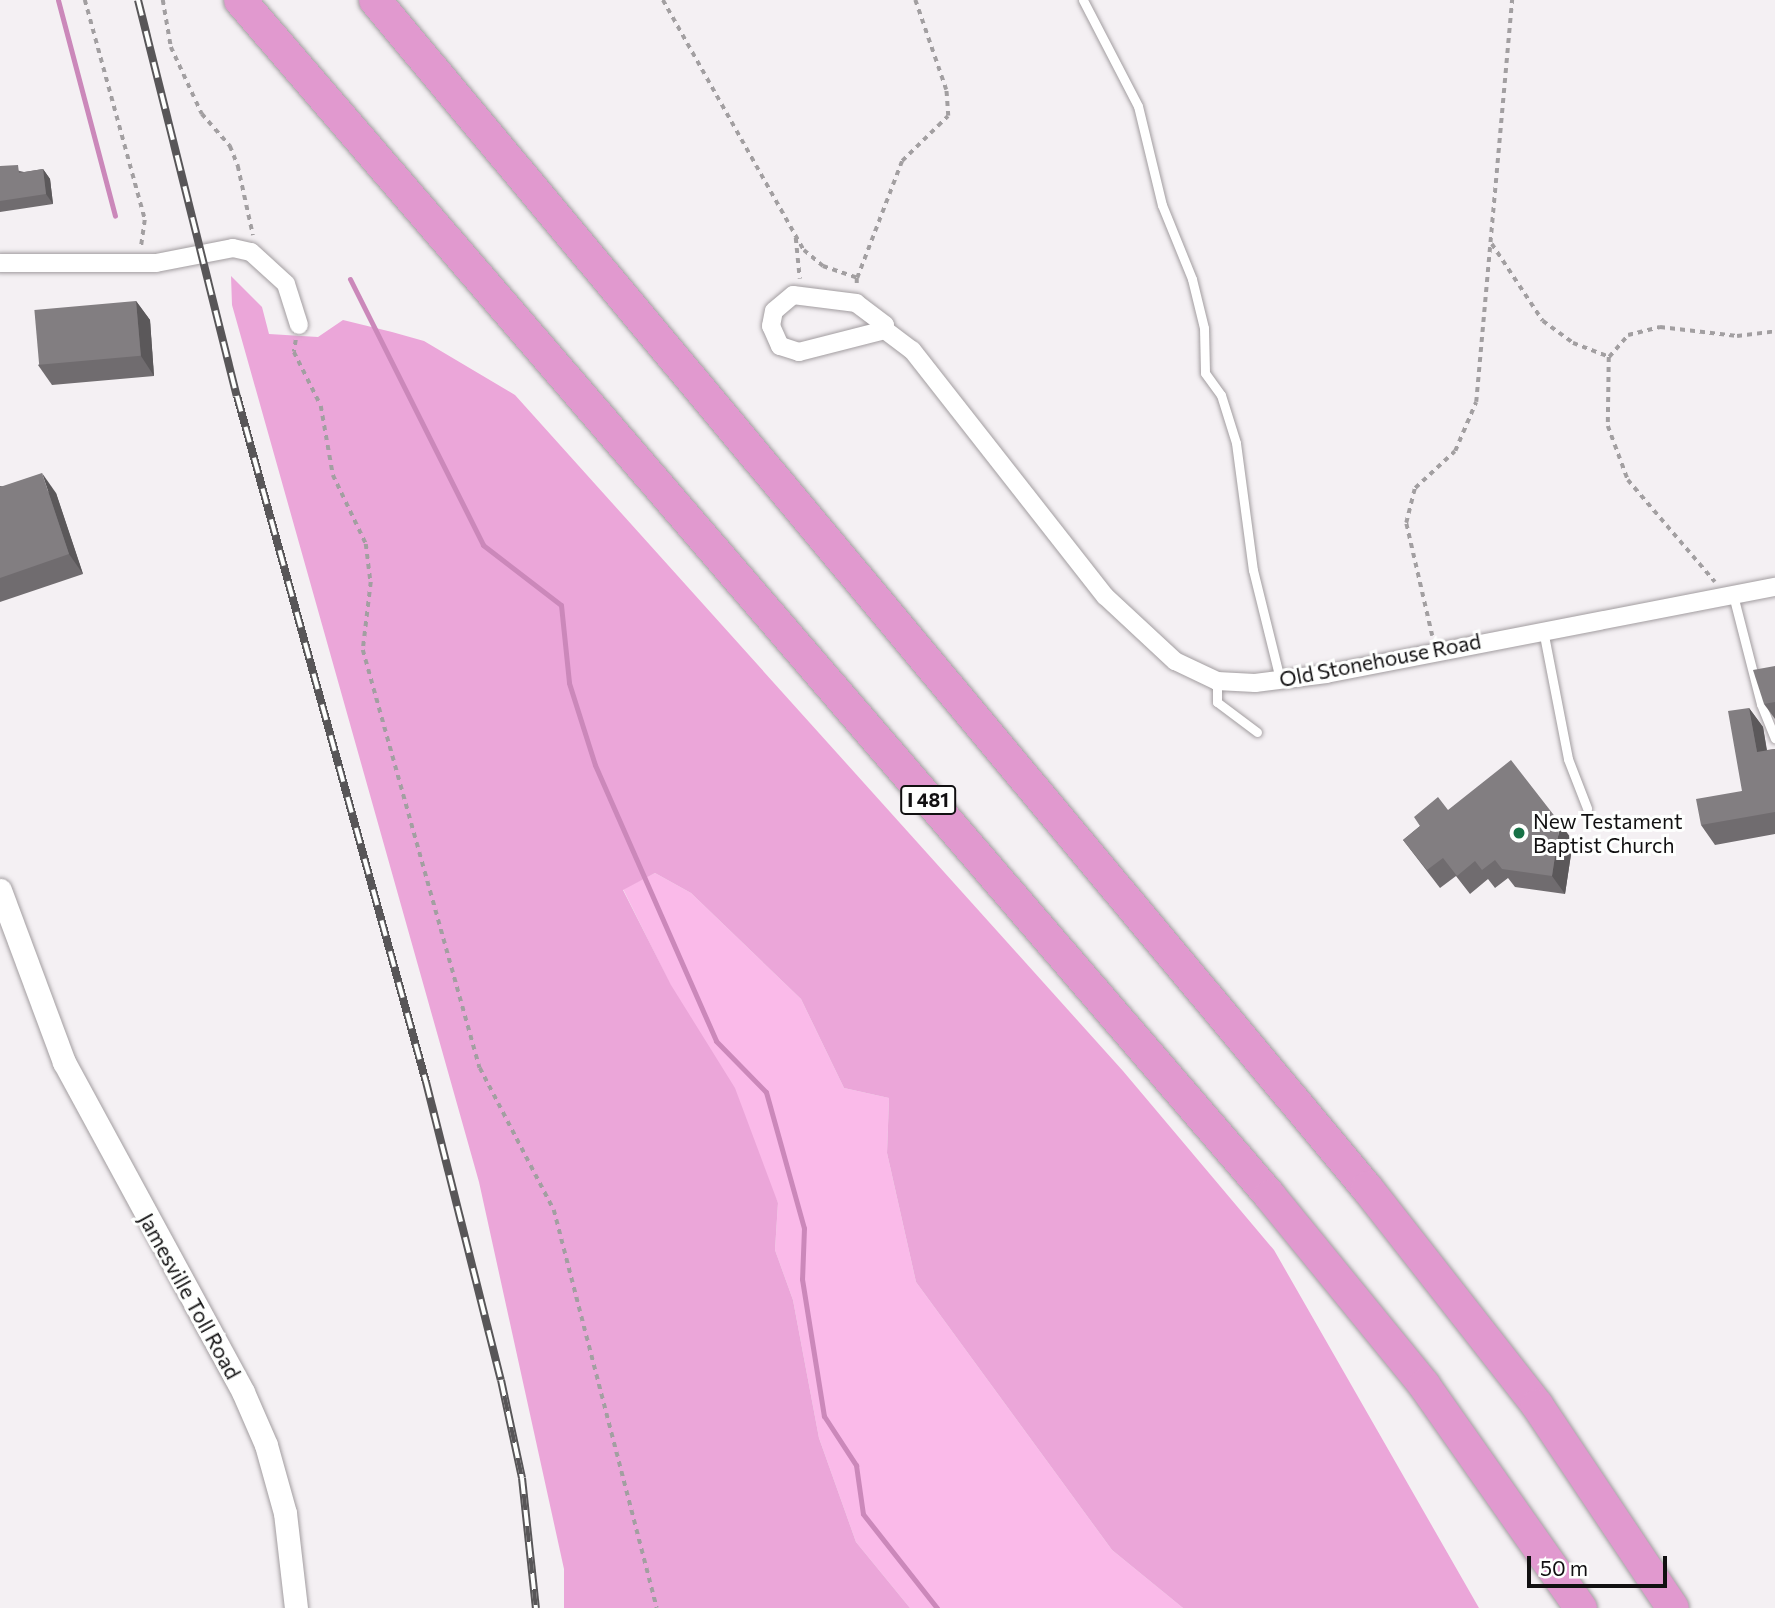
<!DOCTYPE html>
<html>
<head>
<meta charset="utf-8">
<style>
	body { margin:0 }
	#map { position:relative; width:1775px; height:1608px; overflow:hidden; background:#f4f0f3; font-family:Commissioner,sans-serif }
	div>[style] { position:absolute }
	.green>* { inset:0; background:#fabae9 }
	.forest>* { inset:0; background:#eba6d9 }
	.stream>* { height:5px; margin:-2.5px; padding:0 2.5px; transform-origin:2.5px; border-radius:2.5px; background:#cb88ba }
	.path>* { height:3.5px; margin-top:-1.75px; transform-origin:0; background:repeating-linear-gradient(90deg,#a29fa1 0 5px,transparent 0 10px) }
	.roads { filter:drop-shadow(0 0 2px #a29da0) drop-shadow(0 0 2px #a29da0) }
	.service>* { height:9px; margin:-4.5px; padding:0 4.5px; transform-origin:4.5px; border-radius:4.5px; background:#fff }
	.minor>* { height:18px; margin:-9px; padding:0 9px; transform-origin:9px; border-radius:9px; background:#fff }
	.tertiary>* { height:23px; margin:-11.5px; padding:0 11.5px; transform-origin:11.5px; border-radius:11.5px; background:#fff }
	.motorway>* { height:32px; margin:-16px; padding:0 16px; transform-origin:16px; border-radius:16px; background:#e199cf }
	.rail>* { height:8px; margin-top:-4px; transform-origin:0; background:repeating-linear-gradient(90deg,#fefffe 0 16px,#585658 0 32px); box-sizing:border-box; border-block:2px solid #585658 }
	.wall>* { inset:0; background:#706c6f }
	.shaded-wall>* { inset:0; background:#5b585a }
	.building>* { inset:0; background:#827e81; transform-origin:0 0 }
	.dots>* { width:19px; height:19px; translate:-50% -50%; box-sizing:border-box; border:4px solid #fefffe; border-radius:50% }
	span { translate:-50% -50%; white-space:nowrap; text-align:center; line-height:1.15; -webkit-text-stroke:6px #fefffe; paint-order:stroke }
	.shield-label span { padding:2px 5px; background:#fefffe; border:2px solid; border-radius:5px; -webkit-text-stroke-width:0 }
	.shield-label { font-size:19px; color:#111011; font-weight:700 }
	.street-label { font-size:21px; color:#111011 }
	.poi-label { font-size:21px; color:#111011 }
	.left { translate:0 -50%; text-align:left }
	.scale { position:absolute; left:1527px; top:1556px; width:140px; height:32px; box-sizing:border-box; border:4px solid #111011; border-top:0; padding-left:9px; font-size:21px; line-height:24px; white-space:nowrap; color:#111011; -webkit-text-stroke:5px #fefffe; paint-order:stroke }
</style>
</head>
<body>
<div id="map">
	<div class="green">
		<div style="clip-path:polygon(655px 873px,691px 893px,801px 999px,844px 1088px,889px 1098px,887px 1153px,916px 1282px,1112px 1550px,1183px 1608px,910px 1608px,856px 1542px,819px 1438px,793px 1300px,775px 1250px,778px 1203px,623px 889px)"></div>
	</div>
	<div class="forest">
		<div style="clip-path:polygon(231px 276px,262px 307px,269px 334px,318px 337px,343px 320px,392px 332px,424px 341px,515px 395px,1123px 1071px,1274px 1250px,1479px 1608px,1183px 1608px,1112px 1550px,916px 1282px,887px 1153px,889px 1098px,844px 1088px,801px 999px,691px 893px,655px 873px,623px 890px,671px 985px,735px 1088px,778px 1203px,775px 1250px,793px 1300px,819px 1438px,856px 1542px,910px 1608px,564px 1608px,564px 1569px,479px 1182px,232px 305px)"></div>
	</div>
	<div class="stream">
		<div style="left:58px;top:0;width:223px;rotate:75.2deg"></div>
		<div style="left:350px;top:279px;width:297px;rotate:63.4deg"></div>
		<div style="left:483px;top:545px;width:98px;rotate:37.6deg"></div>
		<div style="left:561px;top:605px;width:78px;rotate:84.1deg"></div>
		<div style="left:569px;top:683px;width:86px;rotate:72.4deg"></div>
		<div style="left:595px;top:765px;width:301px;rotate:66.3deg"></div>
		<div style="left:716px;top:1041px;width:71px;rotate:45.6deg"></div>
		<div style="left:766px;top:1092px;width:141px;rotate:74.4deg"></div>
		<div style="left:804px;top:1228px;width:51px;rotate:92.2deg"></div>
		<div style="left:802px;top:1279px;width:139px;rotate:80.9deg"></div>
		<div style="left:824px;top:1416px;width:59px;rotate:56.9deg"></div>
		<div style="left:856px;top:1465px;width:49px;rotate:81.9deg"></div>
		<div style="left:863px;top:1514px;width:120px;rotate:51.8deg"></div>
	</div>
	<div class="path">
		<div style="left:85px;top:0;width:228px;rotate:74.7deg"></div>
		<div style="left:145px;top:220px;width:27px;rotate:98deg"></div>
		<div style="left:163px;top:0;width:48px;rotate:80.3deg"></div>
		<div style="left:171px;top:47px;width:74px;rotate:65.2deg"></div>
		<div style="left:202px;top:114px;width:43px;rotate:48.8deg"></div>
		<div style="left:230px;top:146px;width:22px;rotate:68deg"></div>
		<div style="left:238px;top:166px;width:71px;rotate:77.7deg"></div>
		<div style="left:663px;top:0;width:287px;rotate:60.6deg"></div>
		<div style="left:804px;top:250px;width:25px;rotate:40deg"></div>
		<div style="left:823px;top:266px;width:36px;rotate:19deg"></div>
		<div style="left:857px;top:278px;width:9px;rotate:90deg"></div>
		<div style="left:796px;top:238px;width:41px;rotate:84.4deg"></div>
		<div style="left:1492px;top:244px;width:92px;rotate:56.5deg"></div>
		<div style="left:1543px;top:321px;width:37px;rotate:36deg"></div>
		<div style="left:1573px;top:343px;width:39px;rotate:21deg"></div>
		<div style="left:1609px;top:357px;width:69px;rotate:90.8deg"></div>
		<div style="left:1608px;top:426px;width:58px;rotate:69.7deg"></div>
		<div style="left:1628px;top:480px;width:134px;rotate:49.5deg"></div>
		<div style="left:857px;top:278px;width:125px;rotate:-69deg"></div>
		<div style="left:902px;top:161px;width:64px;rotate:-44.4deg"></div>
		<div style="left:948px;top:116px;width:26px;rotate:-94deg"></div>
		<div style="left:946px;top:90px;width:95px;rotate:-109deg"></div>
		<div style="left:296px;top:340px;width:12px;rotate:99deg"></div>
		<div style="left:294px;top:352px;width:60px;rotate:63.4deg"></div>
		<div style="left:321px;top:406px;width:70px;rotate:80.1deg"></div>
		<div style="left:333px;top:475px;width:76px;rotate:64.4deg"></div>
		<div style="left:366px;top:544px;width:38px;rotate:83deg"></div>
		<div style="left:371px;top:582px;width:68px;rotate:96.7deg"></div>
		<div style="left:363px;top:650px;width:434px;rotate:74.4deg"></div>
		<div style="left:480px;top:1068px;width:160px;rotate:62.5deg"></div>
		<div style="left:554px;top:1210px;width:411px;rotate:75.5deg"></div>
		<div style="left:1609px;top:357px;width:29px;rotate:-49deg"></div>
		<div style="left:1628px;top:335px;width:33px;rotate:-14deg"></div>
		<div style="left:1660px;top:327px;width:78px;rotate:6.7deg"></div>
		<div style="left:1737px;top:336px;width:38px;rotate:-7deg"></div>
		<div style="left:1432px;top:636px;width:116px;rotate:-103deg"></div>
		<div style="left:1406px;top:523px;width:36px;rotate:-76deg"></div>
		<div style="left:1415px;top:488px;width:54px;rotate:-42.8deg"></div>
		<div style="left:1455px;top:451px;width:53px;rotate:-66.8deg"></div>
		<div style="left:1476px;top:402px;width:404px;rotate:-84.9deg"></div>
	</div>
	<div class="roads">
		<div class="service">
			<div style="left:1083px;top:0;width:119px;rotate:62.6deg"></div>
			<div style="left:1138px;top:106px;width:102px;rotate:76.4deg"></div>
			<div style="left:1162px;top:205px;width:80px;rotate:67.9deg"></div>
			<div style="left:1192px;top:279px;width:50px;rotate:76.2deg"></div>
			<div style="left:1204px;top:328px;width:45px;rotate:88.7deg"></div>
			<div style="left:1205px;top:373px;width:27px;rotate:54deg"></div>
			<div style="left:1221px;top:395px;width:50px;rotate:72.6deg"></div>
			<div style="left:1236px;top:443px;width:128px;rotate:82.4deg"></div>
			<div style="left:1253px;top:570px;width:112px;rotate:76.1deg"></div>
			<div style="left:1733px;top:595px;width:113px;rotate:75.6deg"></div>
			<div style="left:1761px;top:704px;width:37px;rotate:68deg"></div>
			<div style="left:1543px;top:630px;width:131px;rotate:79deg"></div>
			<div style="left:1568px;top:759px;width:53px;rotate:68.8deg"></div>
			<div style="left:1217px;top:681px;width:21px;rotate:90deg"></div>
			<div style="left:1217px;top:702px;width:50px;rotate:36.9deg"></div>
		</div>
		<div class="minor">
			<div style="left:0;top:263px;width:156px"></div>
			<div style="left:156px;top:263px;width:78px;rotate:-11deg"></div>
			<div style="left:233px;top:248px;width:18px;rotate:13deg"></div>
			<div style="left:251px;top:252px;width:47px;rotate:42.4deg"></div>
			<div style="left:286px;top:284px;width:43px;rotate:72.4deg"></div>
			<div style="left:793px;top:295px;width:64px;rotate:7.2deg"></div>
			<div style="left:856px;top:303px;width:36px;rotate:37deg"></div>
			<div style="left:885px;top:325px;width:5px;rotate:90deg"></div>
			<div style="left:885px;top:330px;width:89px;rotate:165.7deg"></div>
			<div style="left:799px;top:352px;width:20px;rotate:-162deg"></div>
			<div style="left:780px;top:346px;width:22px;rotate:-114deg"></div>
			<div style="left:771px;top:326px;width:15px;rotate:-79deg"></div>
			<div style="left:774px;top:311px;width:25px;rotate:-40deg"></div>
			<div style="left:885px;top:330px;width:34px;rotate:37deg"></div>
			<div style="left:912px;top:350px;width:313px;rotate:51.9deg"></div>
			<div style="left:1105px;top:596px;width:96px;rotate:42.9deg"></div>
			<div style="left:1175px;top:661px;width:47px;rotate:25.5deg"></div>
			<div style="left:1217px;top:681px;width:38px;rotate:3deg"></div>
			<div style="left:1255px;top:683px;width:72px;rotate:-7.2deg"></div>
			<div style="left:1326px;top:674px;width:457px;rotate:-11deg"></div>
		</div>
		<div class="tertiary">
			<div style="left:0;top:890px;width:184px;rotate:69.6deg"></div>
			<div style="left:64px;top:1062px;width:375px;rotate:61.5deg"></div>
			<div style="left:243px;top:1392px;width:58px;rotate:66.5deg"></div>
			<div style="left:266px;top:1445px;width:71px;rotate:74.4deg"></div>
			<div style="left:285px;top:1513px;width:96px;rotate:83.4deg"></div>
		</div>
		<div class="motorway">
			<div style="left:240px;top:0;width:1578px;rotate:49.26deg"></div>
			<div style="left:1270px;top:1196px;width:244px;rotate:50.8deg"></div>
			<div style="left:1424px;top:1385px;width:273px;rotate:54.9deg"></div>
			<div style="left:375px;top:0;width:1548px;rotate:50.14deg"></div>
			<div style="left:1367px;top:1188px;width:276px;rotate:51.9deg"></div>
			<div style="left:1537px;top:1405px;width:244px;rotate:56.2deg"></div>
		</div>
	</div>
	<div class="rail">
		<div style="left:138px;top:0;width:408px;rotate:76deg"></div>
		<div style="left:237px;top:396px;width:712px;rotate:74.6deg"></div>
		<div style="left:426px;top:1082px;width:307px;rotate:75.9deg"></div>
		<div style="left:501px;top:1380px;width:100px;rotate:77.9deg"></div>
		<div style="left:522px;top:1478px;width:131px;rotate:83.9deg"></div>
	</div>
	<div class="wall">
		<div style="clip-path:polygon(0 166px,24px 172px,43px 169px,50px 179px,53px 204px,0 212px)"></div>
		<div style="clip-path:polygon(136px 301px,150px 320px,154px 376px,52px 385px,38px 365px)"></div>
		<div style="clip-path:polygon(0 486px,56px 493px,83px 574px,0 602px)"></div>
		<div style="clip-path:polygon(1775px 666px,1775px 719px,1764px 704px)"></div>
		<div style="clip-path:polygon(1749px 708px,1763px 727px,1767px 750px,1775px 749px,1775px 834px,1715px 845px,1701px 825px,1742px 791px)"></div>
		<div style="clip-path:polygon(1448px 810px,1573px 841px,1565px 894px,1515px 887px,1508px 878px,1495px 888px,1488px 879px,1470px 894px,1456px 876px,1440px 888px,1403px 840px,1420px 826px)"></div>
	</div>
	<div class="shaded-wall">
		<div style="clip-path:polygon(43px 169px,50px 179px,53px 204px,46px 194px)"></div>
		<div style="clip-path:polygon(136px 301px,150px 320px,154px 376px,141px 356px)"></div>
		<div style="clip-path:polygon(42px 473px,56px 493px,83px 574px,69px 554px)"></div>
		<div style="clip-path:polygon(1749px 708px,1763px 727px,1770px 772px,1757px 752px)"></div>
		<div style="clip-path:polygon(1560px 823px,1573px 841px,1565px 894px,1552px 876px)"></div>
	</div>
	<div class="building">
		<div style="clip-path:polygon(18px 165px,19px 173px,43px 169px,46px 194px,0 201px,0 166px)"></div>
		<div style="left:136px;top:301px;width:55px;height:102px;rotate:85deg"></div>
		<div style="clip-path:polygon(42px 473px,69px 554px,0 578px,0 487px)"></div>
		<div style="clip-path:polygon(1775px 666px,1775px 702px,1764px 704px,1753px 670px)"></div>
		<div style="clip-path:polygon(1749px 708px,1757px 752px,1775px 749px,1775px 812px,1701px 825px,1696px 799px,1742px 791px,1728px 711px)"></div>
		<div style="clip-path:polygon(1511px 760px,1560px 823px,1552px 876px,1502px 869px,1495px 860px,1482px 870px,1475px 861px,1457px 876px,1443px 858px,1427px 870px,1403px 840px,1420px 826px,1414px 817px,1438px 797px,1448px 810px)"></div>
	</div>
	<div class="dots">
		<div style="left:1519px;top:833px;background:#177146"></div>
	</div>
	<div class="shield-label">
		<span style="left:928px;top:800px">I 481</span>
	</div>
	<div class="street-label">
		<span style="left:1380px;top:660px;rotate:-11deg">Old Stonehouse Road</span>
		<span style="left:190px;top:1296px;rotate:61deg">Jamesville Toll Road</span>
	</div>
	<div class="poi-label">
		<span class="left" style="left:1533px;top:833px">New Testament<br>Baptist Church</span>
	</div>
	<div class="scale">50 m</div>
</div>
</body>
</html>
